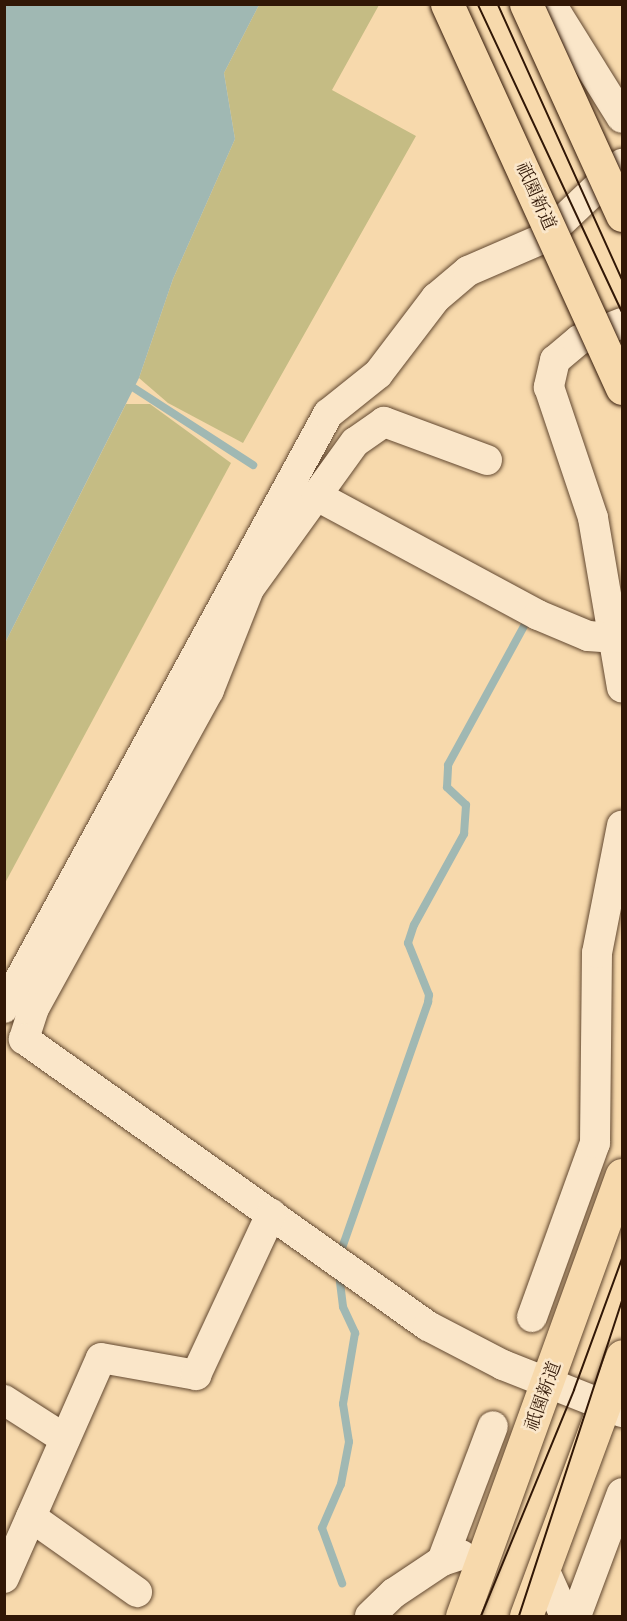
<!DOCTYPE html>
<html>
<head>
<meta charset="utf-8">
<style>
	body { margin:0 }
	#map { position:relative; width:627px; height:1621px; overflow:hidden; background:#f7d9ac; font-family:"Gentium Book Plus","Noto Serif JP",serif }
	div>[style] { position:absolute }
	.green>* { inset:0; background:#c5bc84 }
	.water>* { inset:0; background:#a0b8b3 }
	.stream>* { height:8px; margin:-4px; padding:0 4px; transform-origin:4px; border-radius:4px; background:#a0b8b3 }
	.roads { filter:drop-shadow(0 0 2px #624830) drop-shadow(0 0 2px #624830) }
	.minor>* { height:30px; margin:-15px; padding:0 15px; transform-origin:15px; border-radius:15px; background:#fae6c9 }
	.trunk>* { height:33px; margin:-16.5px; padding:0 16.5px; transform-origin:16.5px; border-radius:16.5px; background:#f7d9ac }
	.tram>* { height:1.5px; margin:-0.75px; padding:0 0.75px; transform-origin:0.75px; border-radius:0.75px; background:#311706 }
	.bridges { filter:drop-shadow(0 0 2px #311706) drop-shadow(0 0 2px #311706) }
	.trunk-bridge>* { height:33px; margin:-16.5px; padding:0 16.5px; transform-origin:16.5px; border-radius:16.5px; background:#f7d9ac }
	span { translate:-50% -50%; white-space:nowrap; text-align:center; line-height:1.15; -webkit-text-stroke:5px #fae6c9; paint-order:stroke }
	.street-label { font-size:18px; color:#311706 }
	.frame { position:absolute; inset:0; border:6px solid #311706; pointer-events:none }
</style>
</head>
<body>
<div id="map">
	<div class="green">
		<div style="clip-path:polygon(259px 5px,379px 5px,332px 90px,416px 136px,243px 443px,168px 403px,139px 378px,173px 279px,235px 139px,224px 73px)"></div>
		<div style="clip-path:polygon(126px 404px,150px 404px,231px 463px,5px 883px,5px 643px)"></div>
	</div>
	<div class="water">
		<div style="clip-path:polygon(5px 4px,259px 5px,224px 73px,235px 139px,173px 279px,139px 378px,5px 643px)"></div>
	</div>
	<div class="stream">
		<div style="left:134px;top:388px;width:142px;rotate:32.9deg"></div>
		<div style="left:341px;top:1251px;width:264px;rotate:-70.7deg"></div>
		<div style="left:428px;top:1002px;width:7px;rotate:-82deg"></div>
		<div style="left:429px;top:995px;width:56px;rotate:-112deg"></div>
		<div style="left:408px;top:943px;width:19px;rotate:-72deg"></div>
		<div style="left:414px;top:925px;width:104px;rotate:-61.2deg"></div>
		<div style="left:464px;top:834px;width:29px;rotate:-86deg"></div>
		<div style="left:466px;top:805px;width:26px;rotate:-137deg"></div>
		<div style="left:447px;top:787px;width:22px;rotate:-87deg"></div>
		<div style="left:448px;top:765px;width:164px;rotate:-61.3deg"></div>
		<div style="left:527px;top:621px;width:6px;rotate:-149deg"></div>
		<div style="left:339px;top:1274px;width:33px;rotate:83deg"></div>
		<div style="left:343px;top:1307px;width:29px;rotate:65deg"></div>
		<div style="left:355px;top:1333px;width:72px;rotate:99.6deg"></div>
		<div style="left:343px;top:1404px;width:38px;rotate:81deg"></div>
		<div style="left:349px;top:1442px;width:43px;rotate:100.8deg"></div>
		<div style="left:341px;top:1484px;width:48px;rotate:113.4deg"></div>
		<div style="left:322px;top:1528px;width:59px;rotate:70deg"></div>
	</div>
	<div class="roads">
		<div class="minor">
			<div style="left:551px;top:4px;width:134px;rotate:58.1deg"></div>
			<div style="left:622px;top:323px;width:46px;rotate:158.4deg"></div>
			<div style="left:579px;top:340px;width:31px;rotate:140deg"></div>
			<div style="left:555px;top:360px;width:28px;rotate:103deg"></div>
			<div style="left:549px;top:387px;width:138px;rotate:71.4deg"></div>
			<div style="left:593px;top:518px;width:172px;rotate:80.3deg"></div>
			<div style="left:487px;top:460px;width:110px;rotate:-159.7deg"></div>
			<div style="left:384px;top:422px;width:35px;rotate:145deg"></div>
			<div style="left:355px;top:442px;width:181px;rotate:125.8deg"></div>
			<div style="left:249px;top:589px;width:109px;rotate:111.6deg"></div>
			<div style="left:209px;top:690px;width:363px;rotate:118.8deg"></div>
			<div style="left:34px;top:1008px;width:33px;rotate:108deg"></div>
			<div style="left:24px;top:1039px;width:496px;rotate:35.4deg"></div>
			<div style="left:428px;top:1326px;width:85px;rotate:27.5deg"></div>
			<div style="left:503px;top:1365px;width:128px;rotate:21.6deg"></div>
			<div style="left:317px;top:496px;width:251px;rotate:28.3deg"></div>
			<div style="left:538px;top:615px;width:54px;rotate:22.8deg"></div>
			<div style="left:588px;top:636px;width:28px;rotate:4deg"></div>
			<div style="left:4px;top:1008px;width:677px;rotate:-61.39deg"></div>
			<div style="left:328px;top:414px;width:64px;rotate:-38.7deg"></div>
			<div style="left:378px;top:374px;width:96px;rotate:-52.7deg"></div>
			<div style="left:436px;top:298px;width:42px;rotate:-40.2deg"></div>
			<div style="left:468px;top:271px;width:83px;rotate:-23.5deg"></div>
			<div style="left:544px;top:238px;width:108px;rotate:-43.5deg"></div>
			<div style="left:532px;top:1317px;width:185px;rotate:-70.1deg"></div>
			<div style="left:595px;top:1143px;width:190px;rotate:-89.4deg"></div>
			<div style="left:597px;top:953px;width:130px;rotate:-78.9deg"></div>
			<div style="left:4px;top:1400px;width:72px;rotate:32.6deg"></div>
			<div style="left:31px;top:1517px;width:130px;rotate:35.3deg"></div>
			<div style="left:442px;top:1561px;width:144px;rotate:-69.3deg"></div>
			<div style="left:544px;top:1569px;width:51px;rotate:65.9deg"></div>
			<div style="left:4px;top:1578px;width:240px;rotate:-66.2deg"></div>
			<div style="left:101px;top:1358px;width:97px;rotate:10.1deg"></div>
			<div style="left:196px;top:1375px;width:178px;rotate:-65deg"></div>
			<div style="left:370px;top:1616px;width:33px;rotate:-44deg"></div>
			<div style="left:394px;top:1593px;width:58px;rotate:-33.7deg"></div>
			<div style="left:442px;top:1561px;width:20px;rotate:-18deg"></div>
			<div style="left:576px;top:1616px;width:131px;rotate:-69.5deg"></div>
		</div>
		<div class="trunk">
			<div style="left:462px;top:1616px;width:469px;rotate:-70.1deg"></div>
			<div style="left:526px;top:1616px;width:277px;rotate:-69.7deg"></div>
		</div>
	</div>
	<div class="tram">
		<div style="left:478px;top:4px;width:339px;rotate:64.9deg"></div>
		<div style="left:498px;top:4px;width:302px;rotate:65.7deg"></div>
		<div style="left:481px;top:1616px;width:244px;rotate:-67.6deg"></div>
		<div style="left:574px;top:1390px;width:140px;rotate:-69.9deg"></div>
		<div style="left:519px;top:1616px;width:331px;rotate:-71.9deg"></div>
	</div>
	<div class="bridges">
		<div class="trunk-bridge">
			<div style="left:447px;top:4px;width:422px;rotate:65.5deg"></div>
			<div style="left:526px;top:4px;width:232px;rotate:65.5deg"></div>
		</div>
	</div>
	<div class="street-label">
		<span style="left:536px;top:196px;rotate:66deg">祇園新道</span>
		<span style="left:543px;top:1396px;rotate:-70deg">祇園新道</span>
	</div>
	<div class="frame"></div>
</div>
</body>
</html>
